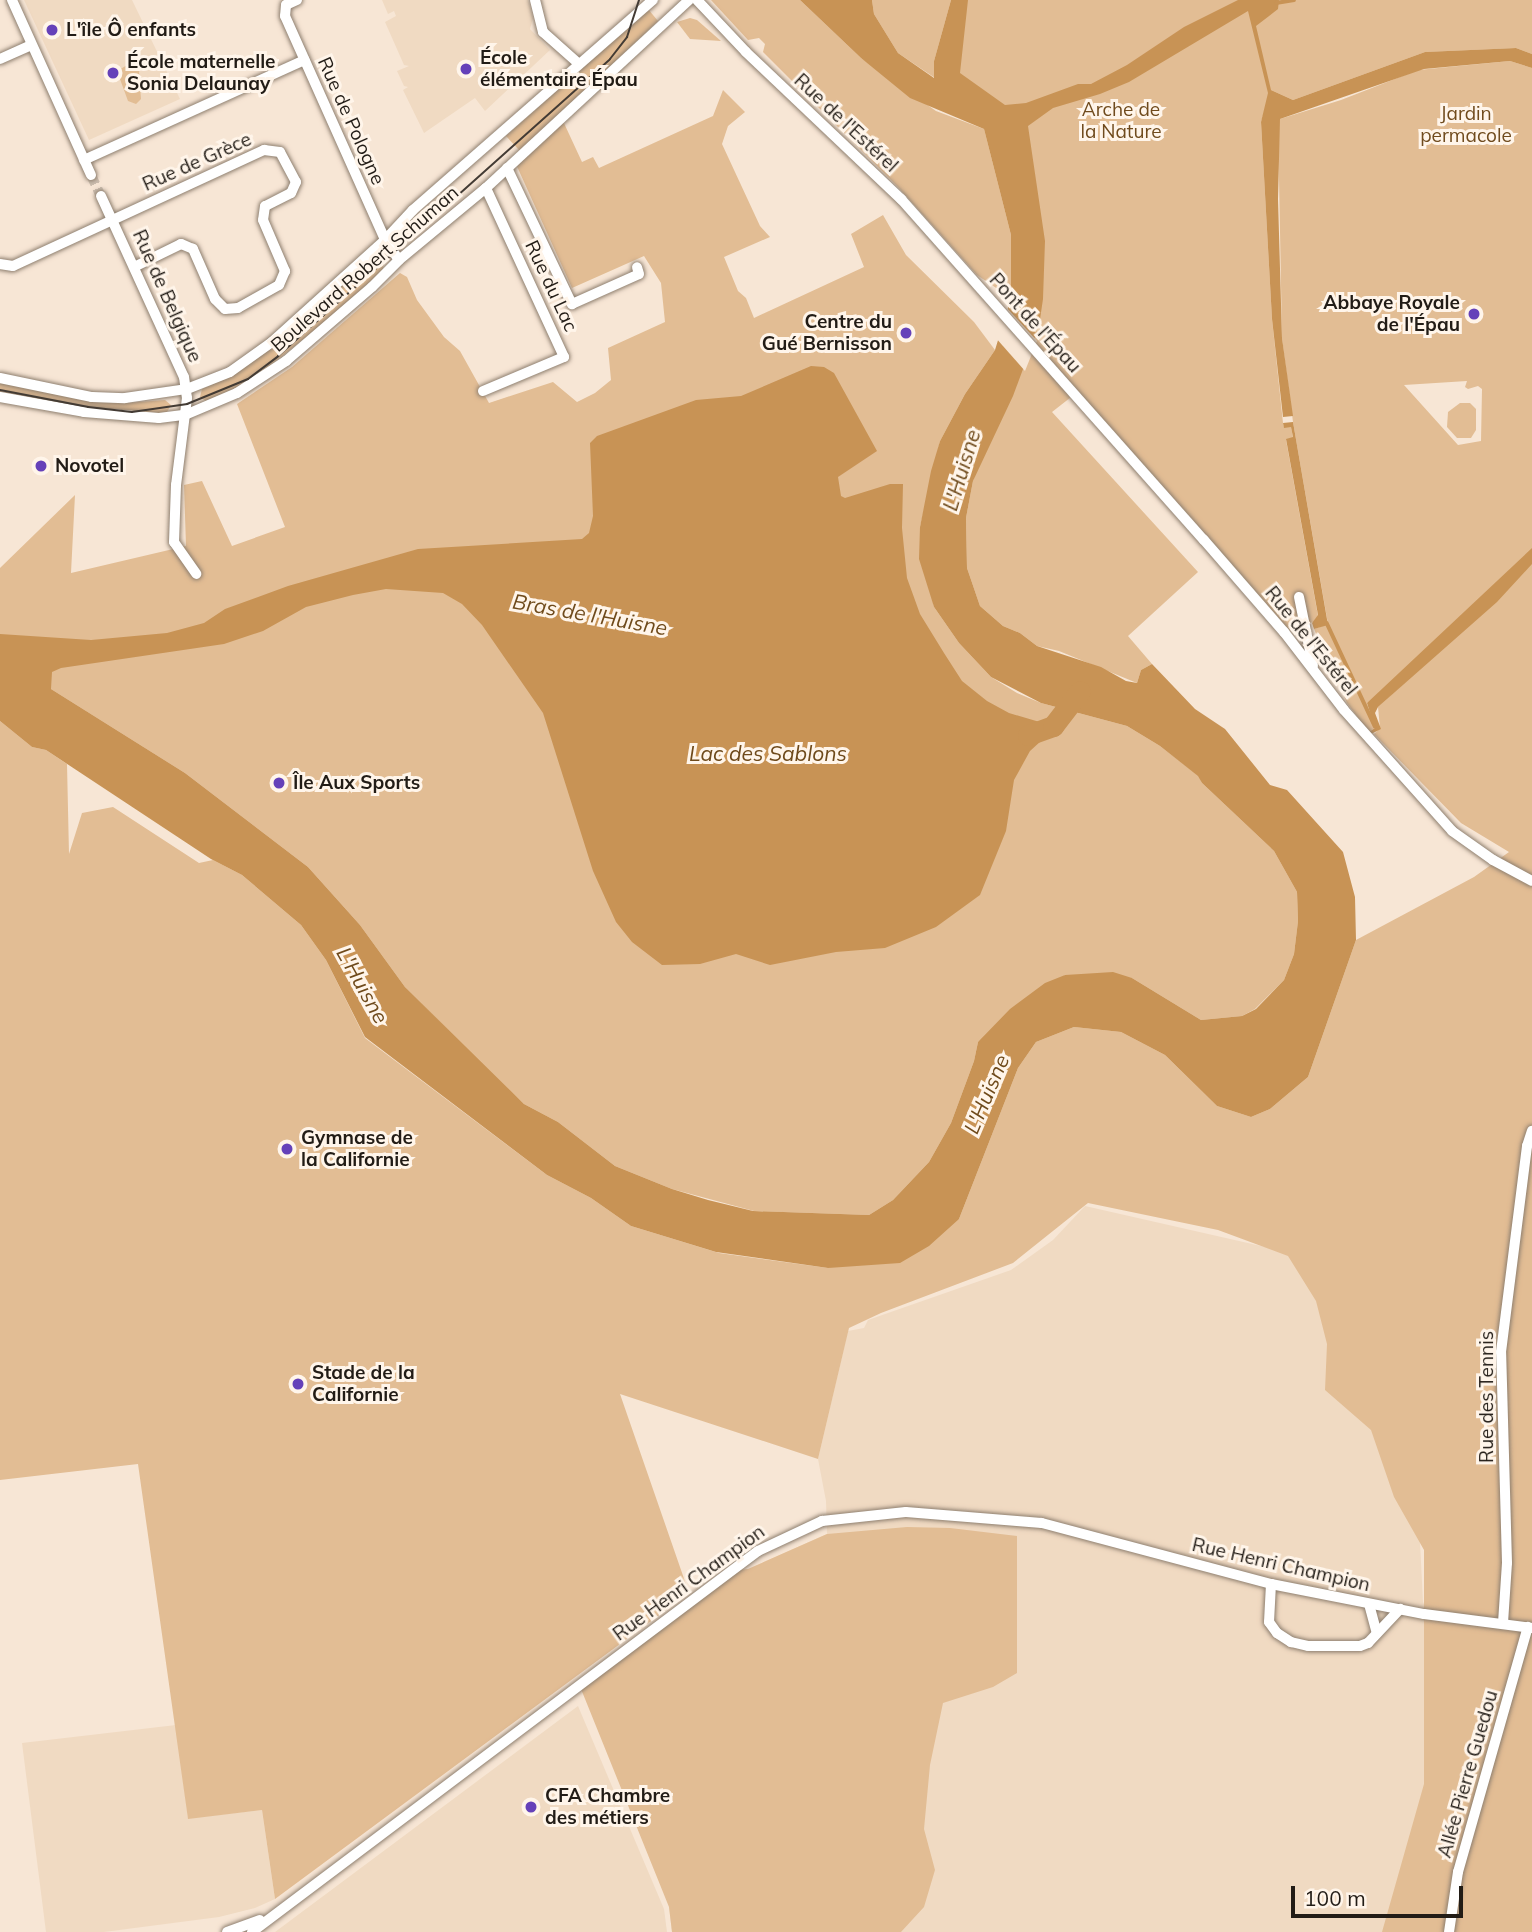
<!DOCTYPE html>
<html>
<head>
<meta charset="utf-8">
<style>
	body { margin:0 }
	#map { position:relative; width:1532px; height:1932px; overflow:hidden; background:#f7e6d5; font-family:Mulish,sans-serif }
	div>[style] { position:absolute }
	.built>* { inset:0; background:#f0dac2 }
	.green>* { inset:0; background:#e2bd94 }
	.water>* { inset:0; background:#c89355 }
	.pier>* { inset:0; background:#f7e6d5 }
	.stream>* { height:3.5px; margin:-1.75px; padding:0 1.75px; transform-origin:1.75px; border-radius:1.75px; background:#c89355 }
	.river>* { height:21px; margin:-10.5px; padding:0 10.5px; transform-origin:10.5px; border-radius:10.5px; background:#c89355 }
	.minor-tunnel>* { height:10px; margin-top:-5px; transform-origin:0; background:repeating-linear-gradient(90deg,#ccbeaf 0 10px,transparent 0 15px) }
	.roads { filter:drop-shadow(0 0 2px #8e7f6f) drop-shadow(0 0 2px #8e7f6f) }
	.minor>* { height:10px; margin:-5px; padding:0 5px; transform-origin:5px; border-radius:5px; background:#fff }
	.tram>* { height:2px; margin:-1px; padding:0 1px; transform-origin:1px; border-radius:1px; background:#433b34 }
	.dots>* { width:19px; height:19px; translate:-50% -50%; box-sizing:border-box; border:4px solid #fff5ea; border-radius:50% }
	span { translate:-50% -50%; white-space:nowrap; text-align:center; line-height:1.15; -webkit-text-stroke:6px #fff5ea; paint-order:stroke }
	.poi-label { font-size:19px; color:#221c16; font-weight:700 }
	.left { translate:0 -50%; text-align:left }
	.right { translate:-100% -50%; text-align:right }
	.park-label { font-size:19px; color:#704b1d }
	.street-label { font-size:19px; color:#221c16 }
	.water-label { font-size:21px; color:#6f4a1b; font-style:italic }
	.scale { position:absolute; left:1291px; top:1886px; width:172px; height:32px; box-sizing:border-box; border:4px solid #221c16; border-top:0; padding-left:9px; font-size:21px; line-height:24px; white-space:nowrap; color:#221c16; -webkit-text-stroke:5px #fff5ea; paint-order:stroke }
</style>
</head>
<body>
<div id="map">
	<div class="built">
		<div style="clip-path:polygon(24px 0,132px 0,180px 99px,89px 140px)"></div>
		<div style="clip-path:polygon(382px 0,528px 0,533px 18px,530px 29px,550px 50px,485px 111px,475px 98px,424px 133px,403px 90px,408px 87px,404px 86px,397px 71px,409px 66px,404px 65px,385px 22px,396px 16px,394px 11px,388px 14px)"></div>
		<div style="clip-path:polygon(1085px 1206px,1292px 1253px,1380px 1427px,1419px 1522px,1423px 1602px,1430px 1619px,1436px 1787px,1405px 1932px,672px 1932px,669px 1907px,732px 1571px,748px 1569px,827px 1534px,826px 1501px,818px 1459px,848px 1331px,864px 1328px,868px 1320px,1011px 1270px,1053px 1240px)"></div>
		<div style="clip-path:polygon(578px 1706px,664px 1909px,667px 1932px,275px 1932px)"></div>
		<div style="clip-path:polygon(176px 1725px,188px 1818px,262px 1810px,275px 1899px,255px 1908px,219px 1917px,104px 1932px,46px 1932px,22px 1743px)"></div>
	</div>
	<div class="green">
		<div style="clip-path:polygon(711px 0,800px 0,861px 58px,936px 111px,984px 129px,1011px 235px,1011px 298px,977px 275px,899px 188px,763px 52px,765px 44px,759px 38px,748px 40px)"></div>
		<div style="clip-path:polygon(872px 0,951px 0,934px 61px,935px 78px,898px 53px,874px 14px)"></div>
		<div style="clip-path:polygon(957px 0,1532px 0,1532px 54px,1516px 48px,1425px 52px,1293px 100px,1271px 90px,1261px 122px,1272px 319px,1283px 423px,1284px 427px,1291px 426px,1293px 438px,1286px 440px,1318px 616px,1316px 621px,1284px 632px,1075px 394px,1052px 412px,1198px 572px,1128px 636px,1152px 664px,1141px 670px,1137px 683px,1059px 651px,1037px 646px,1020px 633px,1003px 626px,980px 606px,967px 568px,966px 518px,973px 481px,1026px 312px,1005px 138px,952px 84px)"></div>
		<div style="clip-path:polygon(648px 9px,658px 21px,520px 151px,506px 136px)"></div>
		<div style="clip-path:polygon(690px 18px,697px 20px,721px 41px,690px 39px,677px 22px)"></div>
		<div style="clip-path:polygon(134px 61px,142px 65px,139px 72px,141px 99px,136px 104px,128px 101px,117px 71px)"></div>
		<div style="clip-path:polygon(evenodd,1510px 61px,1532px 68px,1532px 1932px,1382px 1932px,1424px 1784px,1424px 1550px,1394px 1497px,1371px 1430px,1325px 1390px,1327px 1344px,1316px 1301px,1288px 1256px,1218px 1230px,1088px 1203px,1013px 1263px,881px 1313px,849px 1328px,818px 1459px,620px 1394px,689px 1593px,275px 1899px,262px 1810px,188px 1819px,138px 1464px,0 1480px,0 721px,32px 747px,46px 750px,67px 764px,69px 854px,82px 813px,113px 807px,199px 863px,213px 860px,242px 875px,301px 925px,326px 960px,365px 1038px,547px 1175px,591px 1198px,631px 1226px,719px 1253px,828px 1268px,959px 1219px,1018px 1068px,1036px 1042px,1074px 1027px,1121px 1032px,1165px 1055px,1217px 1106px,1251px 1117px,1270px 1109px,1308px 1077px,1356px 940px,1474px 877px,1509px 852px,1461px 823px,1374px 734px,1380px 728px,1378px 707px,1413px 675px,1367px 703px,1375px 728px,1369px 732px,1347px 703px,1314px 629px,1328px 624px,1293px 422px,1282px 338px,1278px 125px,1280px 119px,1341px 100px,1418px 70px,1510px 61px,1467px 381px,1465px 387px,1468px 389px,1478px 386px,1482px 389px,1481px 441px,1458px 445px,1404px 385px,1467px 381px)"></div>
		<div style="clip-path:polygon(723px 90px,745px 112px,728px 126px,722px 144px,760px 226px,770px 237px,724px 257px,738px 291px,746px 298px,754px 318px,864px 267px,851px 234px,883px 215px,906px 255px,974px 322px,995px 350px,965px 394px,940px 441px,920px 527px,934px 607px,959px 643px,991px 677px,1017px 693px,1041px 703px,1127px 726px,1160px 746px,1199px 776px,1202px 783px,1274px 851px,1297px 892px,1298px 921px,1294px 954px,1284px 980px,1255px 1009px,1242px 1016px,1201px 1020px,1132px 978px,1065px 975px,978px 1042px,974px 1061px,951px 1123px,929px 1162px,893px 1200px,869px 1215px,754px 1211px,672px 1189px,615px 1166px,558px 1122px,524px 1104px,495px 1077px,405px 987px,360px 925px,308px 867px,185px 773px,51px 689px,0 652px,0 568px,75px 495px,71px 573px,186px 546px,184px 485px,202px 481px,232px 546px,285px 527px,237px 404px,292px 367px,400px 273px,407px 277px,417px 300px,444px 337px,460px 351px,489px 403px,553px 382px,577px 402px,595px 393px,611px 380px,608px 348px,665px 322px,661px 283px,644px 256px,572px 288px,515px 162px,563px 121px,582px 162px,593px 157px,599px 168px,713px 116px)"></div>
		<div style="clip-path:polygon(378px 255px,384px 258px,383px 270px,320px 326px,258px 375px,232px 390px,206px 401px,200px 397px,202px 389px,222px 380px,373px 256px)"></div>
		<div style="clip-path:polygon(0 381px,126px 403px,165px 400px,171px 405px,167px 412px,156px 414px,111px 414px,0 392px)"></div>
		<div style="clip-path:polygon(1460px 403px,1470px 403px,1476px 409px,1476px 430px,1471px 438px,1457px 438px,1447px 427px,1448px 412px)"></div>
		<div style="clip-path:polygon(907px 1527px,950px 1528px,1017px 1536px,1017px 1673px,993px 1687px,943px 1703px,930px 1765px,924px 1829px,935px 1870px,924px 1907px,901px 1932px,672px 1932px,669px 1907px,579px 1684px,732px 1571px,748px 1569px,827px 1534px)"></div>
	</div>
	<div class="water">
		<div style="clip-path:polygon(800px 0,872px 0,874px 14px,898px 53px,934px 78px,934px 61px,951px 0,968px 0,960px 73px,1005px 105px,1026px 103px,1078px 84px,1091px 84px,1127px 65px,1184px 27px,1238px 0,1279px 0,1278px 9px,1256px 26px,1271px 90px,1293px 100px,1425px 52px,1516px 48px,1532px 54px,1532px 68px,1510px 61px,1424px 69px,1280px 119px,1278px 199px,1282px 338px,1293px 416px,1283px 417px,1272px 319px,1261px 122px,1268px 93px,1248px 11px,1129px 82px,1100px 94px,1053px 108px,1028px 126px,1045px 241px,1043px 299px,1039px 326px,1013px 396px,973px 481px,966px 518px,967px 568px,980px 606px,1003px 626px,1020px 633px,1037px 646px,1101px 667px,1126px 681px,1137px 683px,1141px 670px,1152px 664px,1195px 709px,1225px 729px,1270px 785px,1287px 790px,1343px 852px,1355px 897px,1356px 940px,1308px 1077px,1270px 1109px,1251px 1117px,1217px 1106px,1165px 1055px,1121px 1032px,1074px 1027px,1036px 1042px,1018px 1068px,959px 1219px,929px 1246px,900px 1263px,828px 1268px,716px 1252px,631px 1226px,591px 1198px,547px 1175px,365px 1037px,326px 960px,301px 925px,242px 875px,211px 859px,46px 750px,32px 747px,0 721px,0 634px,91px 640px,167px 633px,204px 623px,225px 609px,288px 586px,418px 549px,582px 539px,589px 533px,593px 516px,590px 443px,597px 436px,696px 400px,741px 396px,811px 366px,824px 367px,834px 373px,877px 451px,838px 477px,841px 496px,845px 498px,890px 484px,903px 484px,902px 528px,907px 578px,920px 614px,944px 653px,962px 681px,987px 701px,1009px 713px,1053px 726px,1053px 730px,1030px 751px,1014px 780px,1006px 831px,980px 895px,936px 927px,885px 948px,836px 952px,770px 965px,736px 954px,700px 964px,662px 965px,632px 942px,616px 922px,593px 871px,543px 713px,482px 625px,462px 604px,443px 593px,386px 589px,353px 595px,306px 607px,263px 631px,224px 644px,61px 668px,52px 672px,51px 689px,185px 773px,308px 867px,360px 925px,405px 987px,524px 1104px,558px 1122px,615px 1166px,672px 1189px,708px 1200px,753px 1211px,869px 1215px,893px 1200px,929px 1162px,951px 1123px,974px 1061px,978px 1042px,1010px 1009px,1045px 983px,1065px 975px,1113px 972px,1132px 978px,1201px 1020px,1242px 1016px,1256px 1009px,1284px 980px,1294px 954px,1298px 921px,1297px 892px,1274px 851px,1202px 783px,1198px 776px,1160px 746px,1127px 726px,1041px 703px,991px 677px,959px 643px,934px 607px,919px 559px,920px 527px,931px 471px,940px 441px,965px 394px,995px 350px,1011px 298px,1011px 235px,984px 129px,910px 98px,861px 58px)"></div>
		<div style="clip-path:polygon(1293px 422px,1328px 625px,1314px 629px,1312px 623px,1318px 615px,1286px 439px,1293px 437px,1291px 427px,1284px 428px,1283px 423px)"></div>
		<div style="clip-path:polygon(1532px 548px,1532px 564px,1497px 602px,1378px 707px,1375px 713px,1381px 729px,1371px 734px,1369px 732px,1375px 728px,1367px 703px)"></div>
	</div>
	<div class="pier">
		<div style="clip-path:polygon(1005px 306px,1037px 341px,1025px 371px,995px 337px)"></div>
	</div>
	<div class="stream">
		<div style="left:1276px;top:3px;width:18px;rotate:-9deg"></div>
		<div style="left:1327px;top:623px;width:114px;rotate:65deg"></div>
	</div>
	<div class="river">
		<div style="left:1028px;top:735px;width:27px;rotate:-20deg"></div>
		<div style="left:1053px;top:726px;width:44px;rotate:-52.4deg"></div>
	</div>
	<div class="minor-tunnel">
		<div style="left:91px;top:175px;width:23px;rotate:65deg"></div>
	</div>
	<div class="roads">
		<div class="minor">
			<div style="left:12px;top:0;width:192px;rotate:65.7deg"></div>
			<div style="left:297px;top:0;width:12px;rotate:156deg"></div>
			<div style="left:286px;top:5px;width:11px;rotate:95deg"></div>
			<div style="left:285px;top:16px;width:245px;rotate:65.9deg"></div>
			<div style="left:385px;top:240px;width:24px;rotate:55deg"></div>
			<div style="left:535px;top:0;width:33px;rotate:76deg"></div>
			<div style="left:543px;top:32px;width:48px;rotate:41.6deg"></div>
			<div style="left:697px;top:0;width:71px;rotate:46.7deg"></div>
			<div style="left:746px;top:52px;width:214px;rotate:43.5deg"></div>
			<div style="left:901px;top:199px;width:456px;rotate:48.4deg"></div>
			<div style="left:1204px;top:540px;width:122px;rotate:49deg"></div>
			<div style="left:1284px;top:632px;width:98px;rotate:52.4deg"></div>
			<div style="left:1344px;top:710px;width:162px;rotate:48.2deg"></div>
			<div style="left:1452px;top:831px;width:50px;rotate:35.3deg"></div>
			<div style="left:1493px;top:860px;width:44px;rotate:28.3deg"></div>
			<div style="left:0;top:59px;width:34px;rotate:-24deg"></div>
			<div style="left:84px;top:160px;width:242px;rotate:-24.4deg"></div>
			<div style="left:507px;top:168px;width:151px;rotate:64.5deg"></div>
			<div style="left:572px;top:304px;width:73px;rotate:-24.1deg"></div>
			<div style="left:639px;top:274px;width:7px;rotate:-106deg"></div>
			<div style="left:101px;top:196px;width:199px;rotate:65.4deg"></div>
			<div style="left:184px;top:377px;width:21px;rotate:82deg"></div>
			<div style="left:187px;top:398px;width:88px;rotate:97.2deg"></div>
			<div style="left:176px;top:485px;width:57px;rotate:92deg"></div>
			<div style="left:174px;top:542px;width:39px;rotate:55deg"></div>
			<div style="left:0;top:264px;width:13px;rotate:9deg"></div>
			<div style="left:13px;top:266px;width:277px;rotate:-24.8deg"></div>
			<div style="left:264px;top:150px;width:16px;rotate:7deg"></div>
			<div style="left:280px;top:152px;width:34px;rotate:62deg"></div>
			<div style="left:296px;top:182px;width:12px;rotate:114deg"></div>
			<div style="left:291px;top:193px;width:29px;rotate:153deg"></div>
			<div style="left:265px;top:206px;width:14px;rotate:98deg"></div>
			<div style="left:263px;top:220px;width:56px;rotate:66.7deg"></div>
			<div style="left:285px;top:271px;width:15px;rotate:113deg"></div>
			<div style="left:279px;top:285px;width:47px;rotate:150.7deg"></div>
			<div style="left:238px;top:308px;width:13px;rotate:176deg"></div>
			<div style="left:225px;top:309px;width:14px;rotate:-135deg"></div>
			<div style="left:215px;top:299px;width:55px;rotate:-113.7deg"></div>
			<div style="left:193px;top:249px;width:13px;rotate:-157deg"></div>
			<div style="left:181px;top:244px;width:52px;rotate:153.9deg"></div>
			<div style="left:0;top:378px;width:94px;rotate:11.7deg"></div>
			<div style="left:92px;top:397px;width:33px;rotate:2deg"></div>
			<div style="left:125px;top:398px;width:63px;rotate:-8.3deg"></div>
			<div style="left:187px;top:389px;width:46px;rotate:-21.6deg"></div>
			<div style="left:230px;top:372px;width:52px;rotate:-35.5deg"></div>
			<div style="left:272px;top:342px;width:152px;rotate:-42.1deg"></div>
			<div style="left:385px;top:240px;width:41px;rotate:-47deg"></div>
			<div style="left:413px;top:210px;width:319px;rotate:-41.2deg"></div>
			<div style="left:483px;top:391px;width:88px;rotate:-22.8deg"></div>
			<div style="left:564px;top:357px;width:186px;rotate:-114.8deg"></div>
			<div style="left:0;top:397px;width:85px;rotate:10.1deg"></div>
			<div style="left:84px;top:412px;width:75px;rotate:4.6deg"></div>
			<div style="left:159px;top:418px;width:26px;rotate:-7deg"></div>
			<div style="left:185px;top:415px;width:56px;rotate:-22.9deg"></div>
			<div style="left:237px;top:393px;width:59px;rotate:-33.1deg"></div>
			<div style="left:286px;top:361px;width:113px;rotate:-40.7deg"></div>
			<div style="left:372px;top:287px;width:38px;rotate:-45deg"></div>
			<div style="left:399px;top:260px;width:113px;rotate:-39.6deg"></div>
			<div style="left:486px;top:188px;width:277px;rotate:-42.8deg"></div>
			<div style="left:1299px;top:597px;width:70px;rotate:78.5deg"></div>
			<div style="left:1271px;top:1584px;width:38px;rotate:93deg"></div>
			<div style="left:1269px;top:1622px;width:14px;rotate:54deg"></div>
			<div style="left:1277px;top:1633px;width:17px;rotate:33deg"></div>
			<div style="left:1291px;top:1642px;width:17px;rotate:13deg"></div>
			<div style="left:1308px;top:1646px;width:52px"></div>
			<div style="left:1360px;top:1646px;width:9px;rotate:-21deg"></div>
			<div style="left:1368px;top:1643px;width:47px;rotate:-46.7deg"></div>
			<div style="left:1369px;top:1604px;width:30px;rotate:75deg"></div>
			<div style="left:1503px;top:1623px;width:60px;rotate:-86.2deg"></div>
			<div style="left:1507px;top:1563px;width:211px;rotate:-91.6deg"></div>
			<div style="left:1501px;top:1352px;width:208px;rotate:-82.8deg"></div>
			<div style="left:1527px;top:1146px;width:16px;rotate:-72deg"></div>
			<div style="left:227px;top:1932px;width:35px;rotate:-20deg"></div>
			<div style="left:252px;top:1932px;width:633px;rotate:-36.98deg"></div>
			<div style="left:758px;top:1551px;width:71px;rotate:-25.1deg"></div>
			<div style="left:822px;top:1521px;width:84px;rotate:-6.1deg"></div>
			<div style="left:906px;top:1512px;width:136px;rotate:4.6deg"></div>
			<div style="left:1042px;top:1523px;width:237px;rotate:14.9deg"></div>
			<div style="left:1271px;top:1584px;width:156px;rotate:11.1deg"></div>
			<div style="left:1424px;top:1614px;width:109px;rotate:7.4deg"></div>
			<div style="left:1449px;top:1932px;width:61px;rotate:-81.5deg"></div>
			<div style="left:1458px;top:1872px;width:255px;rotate:-74.1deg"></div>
		</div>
	</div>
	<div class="tram">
		<div style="left:0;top:390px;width:90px;rotate:10.9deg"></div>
		<div style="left:88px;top:407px;width:44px;rotate:6.5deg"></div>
		<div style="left:132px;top:412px;width:56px;rotate:-8.3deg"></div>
		<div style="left:187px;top:404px;width:66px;rotate:-22.3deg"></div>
		<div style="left:248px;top:379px;width:38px;rotate:-37deg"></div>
		<div style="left:278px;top:356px;width:445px;rotate:-41.8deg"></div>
		<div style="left:610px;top:59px;width:28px;rotate:-52deg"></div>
		<div style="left:627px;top:37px;width:39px;rotate:-72deg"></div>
	</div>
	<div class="dots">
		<div style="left:52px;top:30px;background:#6541b9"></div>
		<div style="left:466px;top:69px;background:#6541b9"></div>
		<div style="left:113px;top:73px;background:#6541b9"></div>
		<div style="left:1474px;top:314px;background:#6541b9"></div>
		<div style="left:906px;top:333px;background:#6541b9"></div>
		<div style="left:41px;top:466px;background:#6541b9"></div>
		<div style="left:279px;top:783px;background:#6541b9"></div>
		<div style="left:287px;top:1149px;background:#6541b9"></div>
		<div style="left:298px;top:1384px;background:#6541b9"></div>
		<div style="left:531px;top:1807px;background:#6541b9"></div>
	</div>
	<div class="poi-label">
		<span class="left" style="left:66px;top:30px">L'île Ô enfants</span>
		<span class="left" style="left:480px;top:69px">École<br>élémentaire Épau</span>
		<span class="left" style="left:127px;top:73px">École maternelle<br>Sonia Delaunay</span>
		<span class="right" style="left:1460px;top:314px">Abbaye Royale<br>de l'Épau</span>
		<span class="right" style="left:892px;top:333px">Centre du<br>Gué Bernisson</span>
		<span class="left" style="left:55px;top:466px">Novotel</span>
		<span class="left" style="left:293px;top:783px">Île Aux Sports</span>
		<span class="left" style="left:301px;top:1149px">Gymnase de<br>la Californie</span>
		<span class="left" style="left:312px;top:1384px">Stade de la<br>Californie</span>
		<span class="left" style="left:545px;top:1807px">CFA Chambre<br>des métiers</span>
	</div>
	<div class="park-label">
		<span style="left:1121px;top:121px">Arche de<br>la Nature</span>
		<span style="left:1466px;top:125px">Jardin<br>permacole</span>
	</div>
	<div class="street-label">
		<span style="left:351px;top:121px;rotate:66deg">Rue de Pologne</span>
		<span style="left:846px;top:123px;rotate:43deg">Rue de l'Estérel</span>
		<span style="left:197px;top:162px;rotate:-24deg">Rue de Grèce</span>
		<span style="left:365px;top:269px;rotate:-41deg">Boulevard Robert Schuman</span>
		<span style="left:551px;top:286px;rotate:65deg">Rue du Lac</span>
		<span style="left:167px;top:296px;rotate:66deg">Rue de Belgique</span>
		<span style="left:1035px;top:323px;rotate:48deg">Pont de l'Épau</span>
		<span style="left:1311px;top:641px;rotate:51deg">Rue de l'Estérel</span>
		<span style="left:1487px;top:1397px;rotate:-90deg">Rue des Tennis</span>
		<span style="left:1281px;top:1565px;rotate:13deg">Rue Henri Champion</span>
		<span style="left:689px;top:1583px;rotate:-36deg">Rue Henri Champion</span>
		<span style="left:1468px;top:1774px;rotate:-74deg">Allée Pierre Guedou</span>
	</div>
	<div class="water-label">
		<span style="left:961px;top:470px;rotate:-73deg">L'Huisne</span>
		<span style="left:590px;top:614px;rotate:10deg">Bras de l'Huisne</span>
		<span style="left:768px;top:753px">Lac des Sablons</span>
		<span style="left:363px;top:985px;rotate:61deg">L'Huisne</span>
		<span style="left:986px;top:1094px;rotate:-67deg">L'Huisne</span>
	</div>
	<div class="scale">100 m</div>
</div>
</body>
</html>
